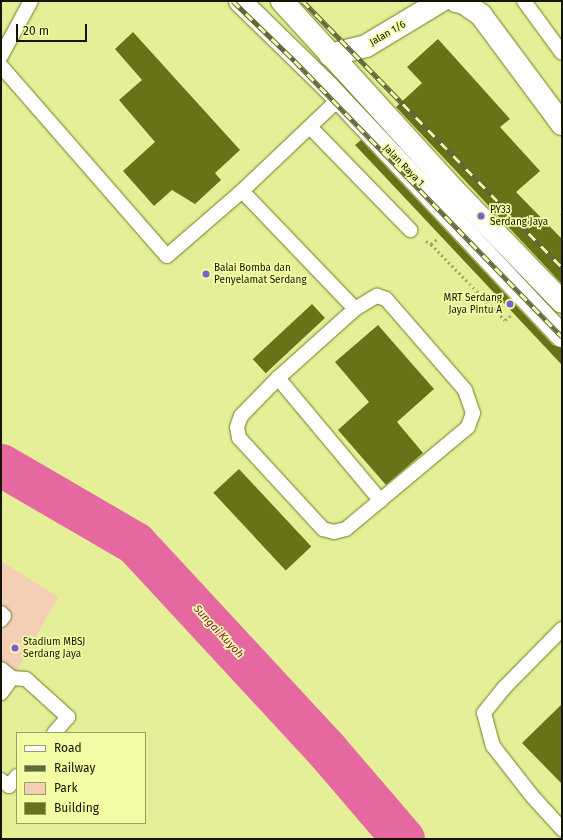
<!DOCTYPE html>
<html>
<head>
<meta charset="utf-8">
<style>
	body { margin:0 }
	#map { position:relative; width:563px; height:840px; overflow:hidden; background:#e4ef98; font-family:"Fira Sans",sans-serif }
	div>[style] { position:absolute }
	.green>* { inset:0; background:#f4ceb5 }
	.river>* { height:43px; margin:-21.5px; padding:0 21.5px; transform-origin:21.5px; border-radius:21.5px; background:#e668a0 }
	.building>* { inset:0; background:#6a7218; transform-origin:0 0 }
	.path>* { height:2.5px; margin-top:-1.25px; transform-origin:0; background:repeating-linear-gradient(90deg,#a0a867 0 2px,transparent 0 5px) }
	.roads { filter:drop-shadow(0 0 1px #727a23) drop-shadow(0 0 1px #727a23) }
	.lane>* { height:14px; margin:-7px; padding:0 7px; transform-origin:7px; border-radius:7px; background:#fff }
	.street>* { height:22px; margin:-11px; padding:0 11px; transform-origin:11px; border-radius:11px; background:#fff }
	.secondary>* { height:22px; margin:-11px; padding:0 11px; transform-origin:11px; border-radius:11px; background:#fff }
	.primary>* { height:22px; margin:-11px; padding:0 11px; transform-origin:11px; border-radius:11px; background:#fff }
	.rail>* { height:4.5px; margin-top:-2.25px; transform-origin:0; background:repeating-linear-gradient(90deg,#f1fca5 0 9px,#63683a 0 18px); box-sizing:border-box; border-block:1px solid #63683a }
	.dots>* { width:11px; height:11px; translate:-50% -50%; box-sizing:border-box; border:2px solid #f1fca5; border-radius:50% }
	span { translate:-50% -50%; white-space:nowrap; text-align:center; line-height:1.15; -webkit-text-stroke:3.5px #f1fca5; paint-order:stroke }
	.street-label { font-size:10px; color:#131500 }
	.poi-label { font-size:10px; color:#131500 }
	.left { translate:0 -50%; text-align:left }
	.right { translate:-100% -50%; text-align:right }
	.water-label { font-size:11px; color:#881452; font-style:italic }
	.frame { position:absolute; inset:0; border:2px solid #131500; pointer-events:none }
	.legend { position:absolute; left:16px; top:732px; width:130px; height:92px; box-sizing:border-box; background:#f1fca5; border:1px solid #98a063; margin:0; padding:5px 7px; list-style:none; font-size:12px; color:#131500 }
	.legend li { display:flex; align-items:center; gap:8px; height:20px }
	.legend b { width:20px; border:1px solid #98a063 }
	.scale { position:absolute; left:16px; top:24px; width:71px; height:18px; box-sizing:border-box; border:2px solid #131500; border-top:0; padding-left:5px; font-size:12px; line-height:14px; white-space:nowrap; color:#131500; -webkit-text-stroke:3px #f1fca5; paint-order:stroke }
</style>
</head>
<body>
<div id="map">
	<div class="green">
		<div style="clip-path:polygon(1px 561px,58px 597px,1px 699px)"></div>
	</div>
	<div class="river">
		<div style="left:1px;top:465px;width:155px;rotate:30.2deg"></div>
		<div style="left:135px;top:543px;width:280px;rotate:47.2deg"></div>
		<div style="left:325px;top:748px;width:120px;rotate:49.4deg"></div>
	</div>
	<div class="building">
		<div style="clip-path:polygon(133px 32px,240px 150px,215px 173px,221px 180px,195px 204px,172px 190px,154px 206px,123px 171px,155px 142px,119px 100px,142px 80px,115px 49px)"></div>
		<div style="clip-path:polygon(438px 39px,510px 119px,500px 127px,540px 171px,516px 192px,562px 239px,562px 284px,396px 107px,422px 83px,407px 67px)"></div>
		<div style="clip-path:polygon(361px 140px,553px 345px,562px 348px,562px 365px,355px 145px)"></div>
		<div style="left:312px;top:304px;width:19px;height:81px;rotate:47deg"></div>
		<div style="clip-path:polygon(378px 325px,434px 389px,397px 422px,423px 453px,386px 485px,338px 430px,369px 402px,335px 362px)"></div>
		<div style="left:239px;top:469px;width:106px;height:35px;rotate:47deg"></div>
		<div style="clip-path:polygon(562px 704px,562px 784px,522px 743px)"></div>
	</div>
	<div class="path">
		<div style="left:562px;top:214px;width:1px;rotate:90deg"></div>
		<div style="left:426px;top:241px;width:6px;rotate:31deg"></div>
		<div style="left:431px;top:244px;width:9px;rotate:-41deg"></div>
		<div style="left:431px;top:244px;width:106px;rotate:45.8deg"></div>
		<div style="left:505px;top:320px;width:8px;rotate:-40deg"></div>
	</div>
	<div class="roads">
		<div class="lane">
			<div style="left:524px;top:1px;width:64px;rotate:53.8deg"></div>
			<div style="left:1px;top:56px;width:63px;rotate:-61.4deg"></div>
			<div style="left:1px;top:66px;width:252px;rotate:48.9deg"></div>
			<div style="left:167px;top:256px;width:99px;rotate:-40.9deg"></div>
			<div style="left:242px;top:191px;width:163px;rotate:46.2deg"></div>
			<div style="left:310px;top:127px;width:144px;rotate:45.8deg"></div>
			<div style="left:242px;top:191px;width:134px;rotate:-43.5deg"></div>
			<div style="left:377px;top:296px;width:9px;rotate:18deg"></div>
			<div style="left:386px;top:299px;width:121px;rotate:49deg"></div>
			<div style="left:465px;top:390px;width:24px;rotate:71deg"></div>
			<div style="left:473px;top:413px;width:15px;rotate:110deg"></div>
			<div style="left:468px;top:427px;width:159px;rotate:140.1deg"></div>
			<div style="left:346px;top:529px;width:12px;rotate:166deg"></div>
			<div style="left:334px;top:532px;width:11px;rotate:-165deg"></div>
			<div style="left:323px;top:529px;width:124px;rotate:-132.7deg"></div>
			<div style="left:239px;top:438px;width:11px;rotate:-100deg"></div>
			<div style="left:237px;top:427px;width:12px;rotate:-70deg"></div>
			<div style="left:241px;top:416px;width:53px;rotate:-45.8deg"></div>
			<div style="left:278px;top:378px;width:103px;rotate:-41.9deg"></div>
			<div style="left:355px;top:309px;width:26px;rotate:-31deg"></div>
			<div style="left:278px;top:378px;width:160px;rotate:50.1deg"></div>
			<div style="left:1px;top:613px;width:4px;rotate:45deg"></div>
			<div style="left:4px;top:616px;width:5px;rotate:127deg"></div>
			<div style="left:562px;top:629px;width:83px;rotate:134.5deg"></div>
			<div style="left:504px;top:688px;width:32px;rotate:129deg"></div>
			<div style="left:484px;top:713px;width:34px;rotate:75deg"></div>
			<div style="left:493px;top:746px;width:63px;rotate:52deg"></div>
			<div style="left:532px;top:796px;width:45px;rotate:47.7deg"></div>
			<div style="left:1px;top:669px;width:14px;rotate:39deg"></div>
			<div style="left:12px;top:678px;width:19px;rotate:126deg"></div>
			<div style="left:12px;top:678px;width:14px;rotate:4deg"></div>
			<div style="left:26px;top:679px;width:57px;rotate:42.1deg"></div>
			<div style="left:68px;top:717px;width:21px;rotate:131deg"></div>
			<div style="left:1px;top:780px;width:10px;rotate:37deg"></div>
			<div style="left:9px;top:786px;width:13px;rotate:-51deg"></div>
		</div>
		<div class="street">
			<div style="left:240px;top:1px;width:124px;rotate:44.3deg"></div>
			<div style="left:329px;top:88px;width:340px;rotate:46.8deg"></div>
			<div style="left:330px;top:55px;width:37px;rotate:-14deg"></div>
			<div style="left:366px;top:46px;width:87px;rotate:-31deg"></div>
		</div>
		<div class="secondary">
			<div style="left:456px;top:1px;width:8px;rotate:14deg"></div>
			<div style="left:464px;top:3px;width:21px;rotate:35deg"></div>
			<div style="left:481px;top:15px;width:136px;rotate:53.4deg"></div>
		</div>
		<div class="primary">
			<div style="left:282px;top:1px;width:253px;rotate:47.7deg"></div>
			<div style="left:452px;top:188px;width:158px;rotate:46deg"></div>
		</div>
	</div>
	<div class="rail">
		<div style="left:233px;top:1px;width:86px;rotate:44.1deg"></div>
		<div style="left:295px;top:61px;width:384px;rotate:45.9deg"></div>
		<div style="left:303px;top:1px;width:371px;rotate:45.8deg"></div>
	</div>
	<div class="dots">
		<div style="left:481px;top:216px;background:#825cd6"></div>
		<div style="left:206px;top:274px;background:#825cd6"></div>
		<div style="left:510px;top:304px;background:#825cd6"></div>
		<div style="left:15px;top:648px;background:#825cd6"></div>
	</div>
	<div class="street-label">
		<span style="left:388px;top:34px;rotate:-30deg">Jalan 1/6</span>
		<span style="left:403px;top:166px;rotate:46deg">Jalan Raya 1</span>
	</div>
	<div class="poi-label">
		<span class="left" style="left:490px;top:216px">PY33<br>Serdang Jaya</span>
		<span class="left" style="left:214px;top:274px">Balai Bomba dan<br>Penyelamat Serdang</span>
		<span class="right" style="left:502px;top:304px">MRT Serdang<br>Jaya Pintu A</span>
		<span class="left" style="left:23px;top:648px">Stadium MBSJ<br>Serdang Jaya</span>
	</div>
	<div class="water-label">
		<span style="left:218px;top:632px;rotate:47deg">Sungai Kuyoh</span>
	</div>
	<div class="frame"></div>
	<ul class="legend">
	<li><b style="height:5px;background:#fff"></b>Road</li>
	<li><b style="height:5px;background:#63683a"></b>Railway</li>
	<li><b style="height:11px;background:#f4ceb5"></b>Park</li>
	<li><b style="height:11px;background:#6a7218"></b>Building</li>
	</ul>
	<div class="scale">20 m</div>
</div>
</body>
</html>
